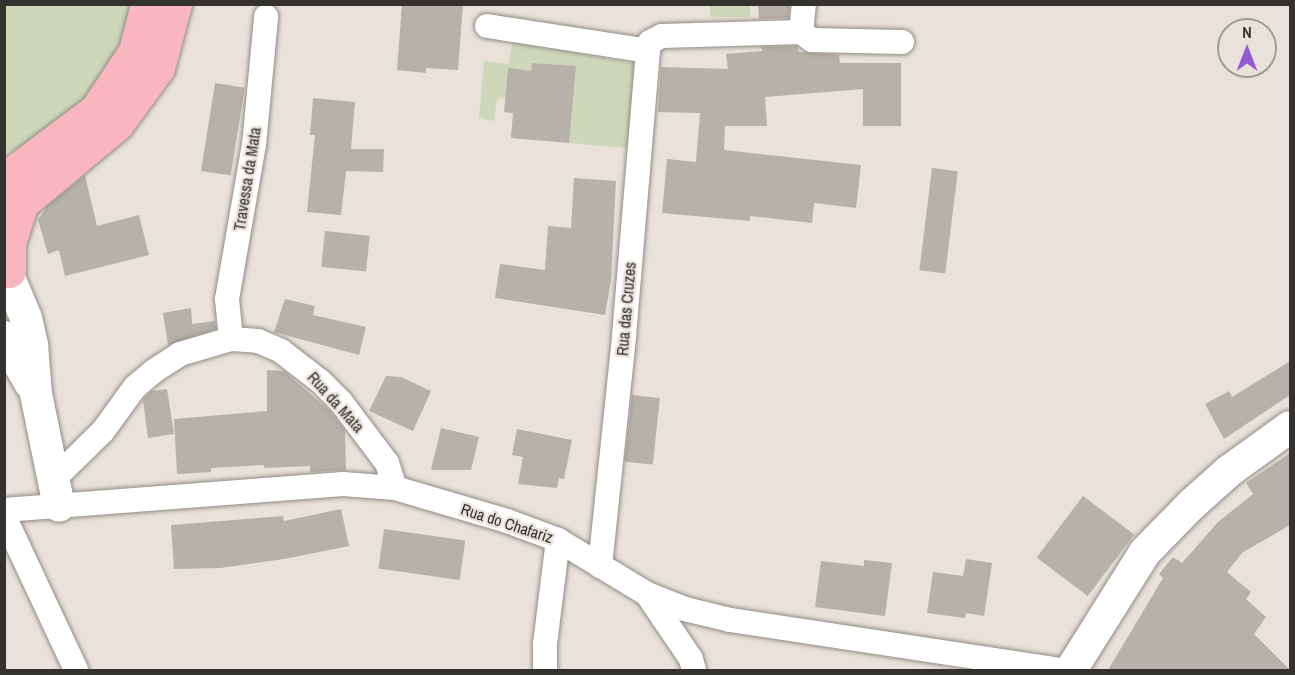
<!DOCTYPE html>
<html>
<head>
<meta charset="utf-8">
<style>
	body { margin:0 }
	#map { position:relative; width:1295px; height:675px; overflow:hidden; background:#e8e2da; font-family:"Archivo Narrow",sans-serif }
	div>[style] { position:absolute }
	.green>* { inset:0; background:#ced8b9; transform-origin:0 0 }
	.building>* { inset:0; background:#b6b1a9; transform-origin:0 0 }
	.roads { filter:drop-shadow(0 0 2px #918c85) drop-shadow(0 0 2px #918c85) }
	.minor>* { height:24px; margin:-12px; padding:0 12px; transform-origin:12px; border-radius:12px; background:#fff }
	.tertiary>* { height:32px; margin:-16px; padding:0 16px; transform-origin:16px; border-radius:16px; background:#fff }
	.trunk>* { height:33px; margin:-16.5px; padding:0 16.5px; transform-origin:16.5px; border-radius:16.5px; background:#fab6c0 }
	span { translate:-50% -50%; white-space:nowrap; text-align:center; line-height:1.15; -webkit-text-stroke:4.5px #e8e2da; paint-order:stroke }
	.street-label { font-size:16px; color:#34322f }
	.frame { position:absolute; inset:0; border:6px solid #34322f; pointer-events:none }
	.north { position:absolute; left:1217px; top:18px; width:60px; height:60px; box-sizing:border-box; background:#e8e2da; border:2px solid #a09c96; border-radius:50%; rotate:0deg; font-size:16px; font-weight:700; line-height:24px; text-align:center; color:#34322f }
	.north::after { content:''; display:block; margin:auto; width:21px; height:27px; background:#935ad2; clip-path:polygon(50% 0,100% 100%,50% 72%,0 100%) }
</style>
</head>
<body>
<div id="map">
	<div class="green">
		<div style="clip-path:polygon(5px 5px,135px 5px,105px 85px,32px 143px,5px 153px)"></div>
		<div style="left:710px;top:5px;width:40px;height:12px"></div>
		<div style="clip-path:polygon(513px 42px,637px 64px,630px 145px,624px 148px,569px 143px,575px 66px,532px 63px,531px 71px,508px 69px,506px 97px,497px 99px,494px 121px,479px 118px,484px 61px,508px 64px)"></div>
	</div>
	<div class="building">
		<div style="clip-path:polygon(402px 4px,463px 4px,458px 70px,426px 68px,426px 73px,397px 70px)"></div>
		<div style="clip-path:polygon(758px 4px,790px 4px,788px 18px,759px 19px)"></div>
		<div style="clip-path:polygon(797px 46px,799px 52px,839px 55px,840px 63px,901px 63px,901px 126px,863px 126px,863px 89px,765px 97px,767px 126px,725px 126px,724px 150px,861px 165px,856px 208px,814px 203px,812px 223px,750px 216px,750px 221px,662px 213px,667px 159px,696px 162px,700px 113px,658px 112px,661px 67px,728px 69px,726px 54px,762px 51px,761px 47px)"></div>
		<div style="clip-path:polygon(532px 63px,576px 66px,569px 143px,511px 138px,513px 113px,504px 112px,508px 68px,531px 71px)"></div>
		<div style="left:215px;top:83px;width:30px;height:89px;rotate:9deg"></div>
		<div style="clip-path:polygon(313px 98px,355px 102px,351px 149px,384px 149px,383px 172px,346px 171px,341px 215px,307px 212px,315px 135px,310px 135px)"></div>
		<div style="left:932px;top:168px;width:26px;height:103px;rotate:7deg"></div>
		<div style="clip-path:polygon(85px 175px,97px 226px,139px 215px,149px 255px,65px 276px,59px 250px,48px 254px,38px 220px,47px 206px)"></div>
		<div style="clip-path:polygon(574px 178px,616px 181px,611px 281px,605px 315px,495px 298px,500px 264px,545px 270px,548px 226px,571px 228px)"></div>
		<div style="left:325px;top:231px;width:45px;height:36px;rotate:6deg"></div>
		<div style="clip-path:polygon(285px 299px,315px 306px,313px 315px,366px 327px,359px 355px,274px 332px)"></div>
		<div style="clip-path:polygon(191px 308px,192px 324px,215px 321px,216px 329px,168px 345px,163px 313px)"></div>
		<div style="clip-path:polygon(1290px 361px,1290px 395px,1224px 439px,1205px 404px,1229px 391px,1232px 397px)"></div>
		<div style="clip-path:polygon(267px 370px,284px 371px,330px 411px,345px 431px,346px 470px,310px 472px,310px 466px,264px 468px,264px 465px,211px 468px,211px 472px,177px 474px,174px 419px,267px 411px)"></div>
		<div style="clip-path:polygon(386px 376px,401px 377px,431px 391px,413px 431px,369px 411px)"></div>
		<div style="clip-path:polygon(167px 389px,174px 434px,148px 438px,143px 400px,152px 391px)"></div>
		<div style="left:632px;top:395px;width:28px;height:67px;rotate:6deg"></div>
		<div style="clip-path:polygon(441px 428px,479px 437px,471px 470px,431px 470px)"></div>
		<div style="clip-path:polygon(517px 429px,572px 440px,564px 479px,559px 478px,557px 488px,518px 484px,523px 457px,512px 455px)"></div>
		<div style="clip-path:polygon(1290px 453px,1290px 525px,1242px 553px,1227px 572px,1251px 592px,1246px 599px,1266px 617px,1254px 634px,1290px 670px,1108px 670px,1163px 578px,1159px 574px,1173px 557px,1182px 563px,1218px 522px,1253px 494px,1246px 483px)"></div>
		<div style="left:1083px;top:496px;width:64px;height:77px;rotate:37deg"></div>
		<div style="clip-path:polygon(341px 509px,349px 546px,284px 559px,220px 568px,174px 569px,171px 525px,283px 516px,284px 521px)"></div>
		<div style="left:384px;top:529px;width:82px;height:40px;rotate:8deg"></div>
		<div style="clip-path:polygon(966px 559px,992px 563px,984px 616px,966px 613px,965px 618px,927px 613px,933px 572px,963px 576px)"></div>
		<div style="clip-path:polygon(864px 560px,892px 563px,885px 616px,815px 607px,821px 561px,864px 566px)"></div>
	</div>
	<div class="roads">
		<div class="minor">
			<div style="left:487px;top:26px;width:163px;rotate:8.8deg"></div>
			<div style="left:648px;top:51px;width:9px;rotate:-77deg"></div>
			<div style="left:650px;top:42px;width:13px;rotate:-27deg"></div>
			<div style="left:662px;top:36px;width:139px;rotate:-1.6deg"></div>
			<div style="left:801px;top:32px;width:14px;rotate:36deg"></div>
			<div style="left:812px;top:40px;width:90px;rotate:1.3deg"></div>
			<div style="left:801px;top:32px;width:28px;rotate:-84deg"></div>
			<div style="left:231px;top:339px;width:40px;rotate:-95.7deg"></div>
			<div style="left:227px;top:299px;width:156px;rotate:-80.1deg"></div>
			<div style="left:254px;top:145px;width:129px;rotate:-84.6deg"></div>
			<div style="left:55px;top:478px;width:67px;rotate:-44.4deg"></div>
			<div style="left:103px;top:431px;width:54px;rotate:-54deg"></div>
			<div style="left:135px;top:387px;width:25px;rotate:-40deg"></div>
			<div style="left:154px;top:371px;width:31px;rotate:-33deg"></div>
			<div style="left:180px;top:354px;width:53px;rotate:-16.4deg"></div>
			<div style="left:231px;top:339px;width:27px;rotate:4deg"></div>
			<div style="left:258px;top:341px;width:25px;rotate:23deg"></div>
			<div style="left:281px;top:351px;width:49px;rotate:37.6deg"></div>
			<div style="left:320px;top:381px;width:30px;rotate:45deg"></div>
			<div style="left:341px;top:402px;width:76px;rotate:53deg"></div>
			<div style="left:387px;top:463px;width:26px;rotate:72deg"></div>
			<div style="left:4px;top:510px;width:340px;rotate:-4.4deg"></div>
			<div style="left:343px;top:484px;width:52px;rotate:4.4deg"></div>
			<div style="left:395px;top:488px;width:117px;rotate:16.4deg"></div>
			<div style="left:507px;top:521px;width:54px;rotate:20.4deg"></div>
			<div style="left:558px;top:540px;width:104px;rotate:31.2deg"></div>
			<div style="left:647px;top:594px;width:41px;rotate:21.5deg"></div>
			<div style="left:685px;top:609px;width:46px;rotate:13.7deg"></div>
			<div style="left:730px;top:620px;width:335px;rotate:8.6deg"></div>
			<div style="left:4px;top:516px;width:170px;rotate:64.9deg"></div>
			<div style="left:600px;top:566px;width:231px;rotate:-84deg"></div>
			<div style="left:624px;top:336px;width:286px;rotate:-85.2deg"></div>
			<div style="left:647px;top:594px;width:78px;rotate:55.9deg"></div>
			<div style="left:691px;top:659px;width:11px;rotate:75deg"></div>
			<div style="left:545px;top:670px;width:26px;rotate:-90deg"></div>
			<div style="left:545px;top:644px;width:105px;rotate:-82.9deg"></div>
		</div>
		<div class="tertiary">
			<div style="left:4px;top:265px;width:57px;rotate:67.5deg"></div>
			<div style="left:26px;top:318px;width:28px;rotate:77deg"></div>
			<div style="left:32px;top:345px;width:49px;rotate:85.3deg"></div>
			<div style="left:36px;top:394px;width:114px;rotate:78.4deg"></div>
			<div style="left:4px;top:337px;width:53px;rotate:60.5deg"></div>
			<div style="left:1071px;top:670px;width:139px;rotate:-57.9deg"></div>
			<div style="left:1145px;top:552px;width:66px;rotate:-45.6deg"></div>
			<div style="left:1191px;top:505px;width:51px;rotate:-41.8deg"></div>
			<div style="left:1229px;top:471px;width:75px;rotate:-35.8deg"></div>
		</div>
		<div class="trunk">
			<div style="left:4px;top:185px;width:18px;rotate:-52deg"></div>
			<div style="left:15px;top:171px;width:101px;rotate:-37deg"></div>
			<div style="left:96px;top:110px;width:71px;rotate:-56.5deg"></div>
			<div style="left:135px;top:51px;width:49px;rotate:-75.7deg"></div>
			<div style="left:4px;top:211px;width:20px;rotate:-24deg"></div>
			<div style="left:22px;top:203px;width:124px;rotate:-39.7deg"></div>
			<div style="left:117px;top:124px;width:69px;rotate:-53.8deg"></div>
			<div style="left:158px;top:68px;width:66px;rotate:-75.1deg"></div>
			<div style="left:9px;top:271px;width:28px;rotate:-90deg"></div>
			<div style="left:9px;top:243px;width:42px;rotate:-72deg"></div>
		</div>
	</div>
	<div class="street-label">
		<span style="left:247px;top:179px;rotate:-81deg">Travessa da Mata</span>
		<span style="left:626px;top:309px;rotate:-85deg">Rua das Cruzes</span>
		<span style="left:336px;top:402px;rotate:48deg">Rua da Mata</span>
		<span style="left:507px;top:523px;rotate:18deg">Rua do Chafariz</span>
	</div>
	<div class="frame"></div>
	<div class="north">N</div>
</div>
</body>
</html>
